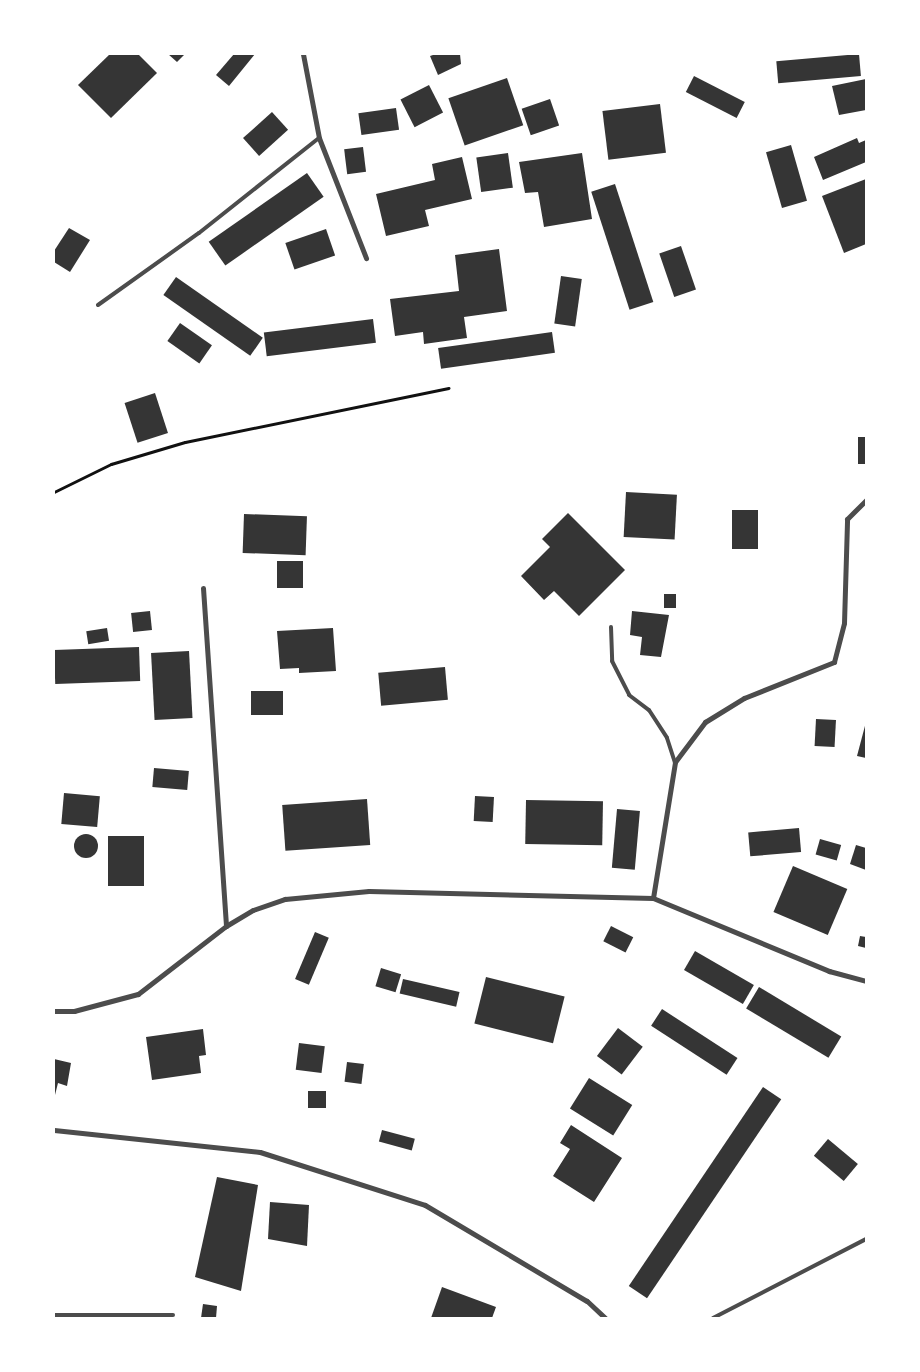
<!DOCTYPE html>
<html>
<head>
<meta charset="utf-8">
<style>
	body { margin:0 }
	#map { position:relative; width:920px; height:1372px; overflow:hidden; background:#fff; font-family:Raleway,sans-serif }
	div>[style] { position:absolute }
	.building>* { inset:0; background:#353535; transform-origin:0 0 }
	.round { border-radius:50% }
	.path>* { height:3px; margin:-1.5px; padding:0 1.5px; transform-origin:1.5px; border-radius:1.5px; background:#111 }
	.service>* { height:4px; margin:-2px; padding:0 2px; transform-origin:2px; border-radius:2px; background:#4c4c4c }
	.minor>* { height:5px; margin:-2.5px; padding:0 2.5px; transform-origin:2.5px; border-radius:2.5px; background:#4c4c4c }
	span { translate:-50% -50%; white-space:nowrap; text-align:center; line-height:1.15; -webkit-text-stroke:4px #fff; paint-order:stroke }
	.frame { position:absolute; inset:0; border:55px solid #fff; pointer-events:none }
</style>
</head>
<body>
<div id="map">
	<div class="building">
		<div style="clip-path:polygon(110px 54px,138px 54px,157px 73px,111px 118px,78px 85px)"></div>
		<div style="clip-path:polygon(168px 54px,185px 54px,177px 62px)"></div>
		<div style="clip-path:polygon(234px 54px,255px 54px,229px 86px,216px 75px)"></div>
		<div style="clip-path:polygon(436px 54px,460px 54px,461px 64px,438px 75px,430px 56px)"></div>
		<div style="left:859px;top:54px;width:22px;height:83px;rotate:85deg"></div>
		<div style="left:694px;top:76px;width:57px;height:18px;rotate:27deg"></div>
		<div style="left:507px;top:78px;width:50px;height:62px;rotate:71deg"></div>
		<div style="clip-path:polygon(866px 79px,866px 110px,839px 115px,832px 86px)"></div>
		<div style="left:429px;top:85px;width:31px;height:32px;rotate:63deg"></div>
		<div style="left:550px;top:99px;width:28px;height:30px;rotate:71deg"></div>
		<div style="left:660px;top:104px;width:49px;height:58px;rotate:83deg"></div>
		<div style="left:396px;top:108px;width:22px;height:38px;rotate:82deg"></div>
		<div style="left:272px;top:112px;width:24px;height:39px;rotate:48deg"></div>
		<div style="clip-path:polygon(857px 138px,859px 143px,866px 140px,866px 162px,823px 180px,814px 157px)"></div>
		<div style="left:791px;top:145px;width:58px;height:26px;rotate:74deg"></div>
		<div style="left:363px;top:147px;width:25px;height:19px;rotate:83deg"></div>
		<div style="left:508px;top:153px;width:35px;height:32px;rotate:82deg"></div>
		<div style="clip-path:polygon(582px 153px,592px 219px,544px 227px,538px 192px,525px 193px,519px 162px)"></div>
		<div style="clip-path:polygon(462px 157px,472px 199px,425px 210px,429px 226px,386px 236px,376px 194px,435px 180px,432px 164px)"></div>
		<div style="left:307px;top:173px;width:29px;height:120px;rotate:55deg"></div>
		<div style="clip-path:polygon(866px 179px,866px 244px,844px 253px,822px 196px)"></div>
		<div style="left:615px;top:184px;width:124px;height:25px;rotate:72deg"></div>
		<div style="clip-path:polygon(69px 228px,90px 240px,70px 272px,54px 262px,54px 251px)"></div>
		<div style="left:326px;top:229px;width:28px;height:43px;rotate:71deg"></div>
		<div style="left:681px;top:246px;width:46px;height:23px;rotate:71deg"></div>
		<div style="clip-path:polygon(499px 249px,507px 311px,464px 317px,467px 338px,424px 344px,423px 332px,395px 336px,390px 299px,459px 291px,455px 255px)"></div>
		<div style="left:561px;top:276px;width:21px;height:48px;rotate:8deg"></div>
		<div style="left:176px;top:277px;width:106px;height:22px;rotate:35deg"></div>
		<div style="left:373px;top:319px;width:24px;height:110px;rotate:83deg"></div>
		<div style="left:180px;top:323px;width:39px;height:22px;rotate:35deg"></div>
		<div style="left:552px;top:332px;width:21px;height:115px;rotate:82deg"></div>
		<div style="left:155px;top:393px;width:42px;height:32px;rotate:72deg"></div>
		<div style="left:866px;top:437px;width:27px;height:8px;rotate:90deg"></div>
		<div style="left:626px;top:492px;width:51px;height:45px;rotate:3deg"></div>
		<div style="left:732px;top:510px;width:26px;height:39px"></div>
		<div style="clip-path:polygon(568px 513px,625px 570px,579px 616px,554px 591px,544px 600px,521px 576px,550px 547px,542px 539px)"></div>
		<div style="left:244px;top:514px;width:63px;height:39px;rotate:2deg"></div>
		<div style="left:277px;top:561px;width:26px;height:27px"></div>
		<div style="left:664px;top:594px;width:12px;height:14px"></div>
		<div style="left:150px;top:611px;width:19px;height:19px;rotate:84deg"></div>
		<div style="clip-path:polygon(632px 611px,669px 615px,661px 657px,640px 655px,642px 637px,630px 635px)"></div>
		<div style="left:107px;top:628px;width:13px;height:21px;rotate:81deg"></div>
		<div style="clip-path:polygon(333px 628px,336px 671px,299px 673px,299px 668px,280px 669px,277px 631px)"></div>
		<div style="left:139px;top:647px;width:34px;height:85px;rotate:88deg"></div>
		<div style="left:189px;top:651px;width:67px;height:38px;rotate:87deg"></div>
		<div style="left:445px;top:667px;width:33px;height:67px;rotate:85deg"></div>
		<div style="left:251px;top:691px;width:32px;height:24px"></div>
		<div style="left:816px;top:719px;width:20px;height:27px;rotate:3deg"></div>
		<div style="clip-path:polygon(866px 722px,866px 758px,857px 756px)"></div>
		<div style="left:154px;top:768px;width:35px;height:19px;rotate:5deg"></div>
		<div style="left:64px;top:793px;width:36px;height:31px;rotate:5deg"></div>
		<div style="left:475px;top:796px;width:19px;height:25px;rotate:3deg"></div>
		<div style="left:367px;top:799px;width:46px;height:85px;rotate:86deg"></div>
		<div style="left:526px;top:800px;width:77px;height:44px;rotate:1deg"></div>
		<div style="left:617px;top:809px;width:23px;height:59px;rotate:5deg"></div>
		<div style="left:799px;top:828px;width:24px;height:51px;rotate:85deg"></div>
		<div class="round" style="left:74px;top:834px;width:24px;height:24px"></div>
		<div style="left:108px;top:836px;width:36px;height:50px"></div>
		<div style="left:820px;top:839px;width:22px;height:16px;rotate:16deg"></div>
		<div style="clip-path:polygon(856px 845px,866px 848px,866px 870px,850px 864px)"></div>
		<div style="left:793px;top:866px;width:59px;height:50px;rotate:23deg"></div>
		<div style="left:611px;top:926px;width:25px;height:17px;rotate:27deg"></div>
		<div style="left:315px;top:932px;width:15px;height:51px;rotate:23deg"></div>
		<div style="clip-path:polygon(860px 936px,866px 937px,866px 948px,858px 946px)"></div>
		<div style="left:695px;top:951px;width:68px;height:22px;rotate:30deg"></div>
		<div style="left:381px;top:968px;width:21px;height:19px;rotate:17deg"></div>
		<div style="left:486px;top:977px;width:81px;height:48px;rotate:14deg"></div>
		<div style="left:403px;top:979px;width:58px;height:15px;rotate:13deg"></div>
		<div style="left:759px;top:987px;width:96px;height:25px;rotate:31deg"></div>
		<div style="left:662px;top:1009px;width:90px;height:20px;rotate:33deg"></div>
		<div style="left:618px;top:1028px;width:31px;height:35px;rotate:37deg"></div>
		<div style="clip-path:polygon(203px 1029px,206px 1055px,199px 1056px,201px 1073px,152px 1080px,146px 1037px)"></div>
		<div style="left:299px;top:1043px;width:26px;height:27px;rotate:7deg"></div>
		<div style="clip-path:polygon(54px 1059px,71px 1063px,67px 1086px,58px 1083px,54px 1099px)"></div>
		<div style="left:347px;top:1062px;width:17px;height:20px;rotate:7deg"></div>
		<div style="left:589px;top:1078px;width:51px;height:36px;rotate:32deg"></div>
		<div style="left:763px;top:1087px;width:22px;height:240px;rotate:34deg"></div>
		<div style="left:308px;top:1091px;width:18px;height:17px"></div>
		<div style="clip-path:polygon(571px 1125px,622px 1158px,594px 1202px,553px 1176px,570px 1149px,560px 1143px)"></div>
		<div style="left:382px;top:1130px;width:34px;height:12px;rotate:15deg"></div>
		<div style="left:828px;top:1139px;width:39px;height:22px;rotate:40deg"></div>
		<div style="clip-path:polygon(217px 1177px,258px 1185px,241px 1291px,195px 1277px)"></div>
		<div style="clip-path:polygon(270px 1202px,309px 1205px,307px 1246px,268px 1239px)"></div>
		<div style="clip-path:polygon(442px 1287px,496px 1307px,492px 1318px,431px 1318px)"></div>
		<div style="clip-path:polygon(203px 1304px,217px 1306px,216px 1318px,201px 1318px)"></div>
	</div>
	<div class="path">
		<div style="left:54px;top:492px;width:64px;rotate:-26.2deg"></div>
		<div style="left:111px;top:464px;width:77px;rotate:-16.6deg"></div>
		<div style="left:185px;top:442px;width:269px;rotate:-11.6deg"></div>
	</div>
	<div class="service">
		<div style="left:98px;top:305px;width:124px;rotate:-35.5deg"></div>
		<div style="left:199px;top:233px;width:153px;rotate:-38.4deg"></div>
		<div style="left:611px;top:627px;width:34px;rotate:88deg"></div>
		<div style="left:612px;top:661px;width:38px;rotate:63deg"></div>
		<div style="left:629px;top:695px;width:25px;rotate:37deg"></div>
		<div style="left:649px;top:710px;width:33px;rotate:57deg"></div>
		<div style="left:667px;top:738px;width:25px;rotate:72deg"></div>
		<div style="left:54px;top:1315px;width:119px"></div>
		<div style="left:713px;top:1318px;width:172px;rotate:-27.3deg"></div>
	</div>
	<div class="minor">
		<div style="left:303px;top:54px;width:86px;rotate:79.2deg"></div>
		<div style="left:319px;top:138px;width:129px;rotate:68.6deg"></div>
		<div style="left:203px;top:588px;width:339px;rotate:86.1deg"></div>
		<div style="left:653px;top:898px;width:138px;rotate:-80.8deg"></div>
		<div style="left:675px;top:762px;width:50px;rotate:-53.1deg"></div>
		<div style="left:705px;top:722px;width:46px;rotate:-31.6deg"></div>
		<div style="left:744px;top:698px;width:97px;rotate:-21.8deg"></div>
		<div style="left:834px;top:662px;width:40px;rotate:-75.6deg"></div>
		<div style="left:844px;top:623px;width:104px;rotate:-88.3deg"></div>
		<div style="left:847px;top:519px;width:27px;rotate:-45deg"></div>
		<div style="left:54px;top:1011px;width:20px"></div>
		<div style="left:74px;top:1011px;width:66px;rotate:-14.9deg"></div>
		<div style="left:138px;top:994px;width:111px;rotate:-37.7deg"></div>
		<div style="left:226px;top:926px;width:31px;rotate:-31deg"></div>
		<div style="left:253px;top:910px;width:34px;rotate:-19deg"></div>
		<div style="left:285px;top:899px;width:84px;rotate:-5.4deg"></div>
		<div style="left:369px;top:891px;width:284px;rotate:1.4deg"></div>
		<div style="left:653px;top:898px;width:191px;rotate:22.5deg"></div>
		<div style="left:829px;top:971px;width:38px;rotate:15deg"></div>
		<div style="left:54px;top:1130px;width:207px;rotate:6.1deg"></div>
		<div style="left:260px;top:1152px;width:173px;rotate:17.8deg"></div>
		<div style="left:425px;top:1205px;width:188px;rotate:30.7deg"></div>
		<div style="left:587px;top:1301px;width:25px;rotate:43deg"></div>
	</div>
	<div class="frame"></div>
</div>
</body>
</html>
